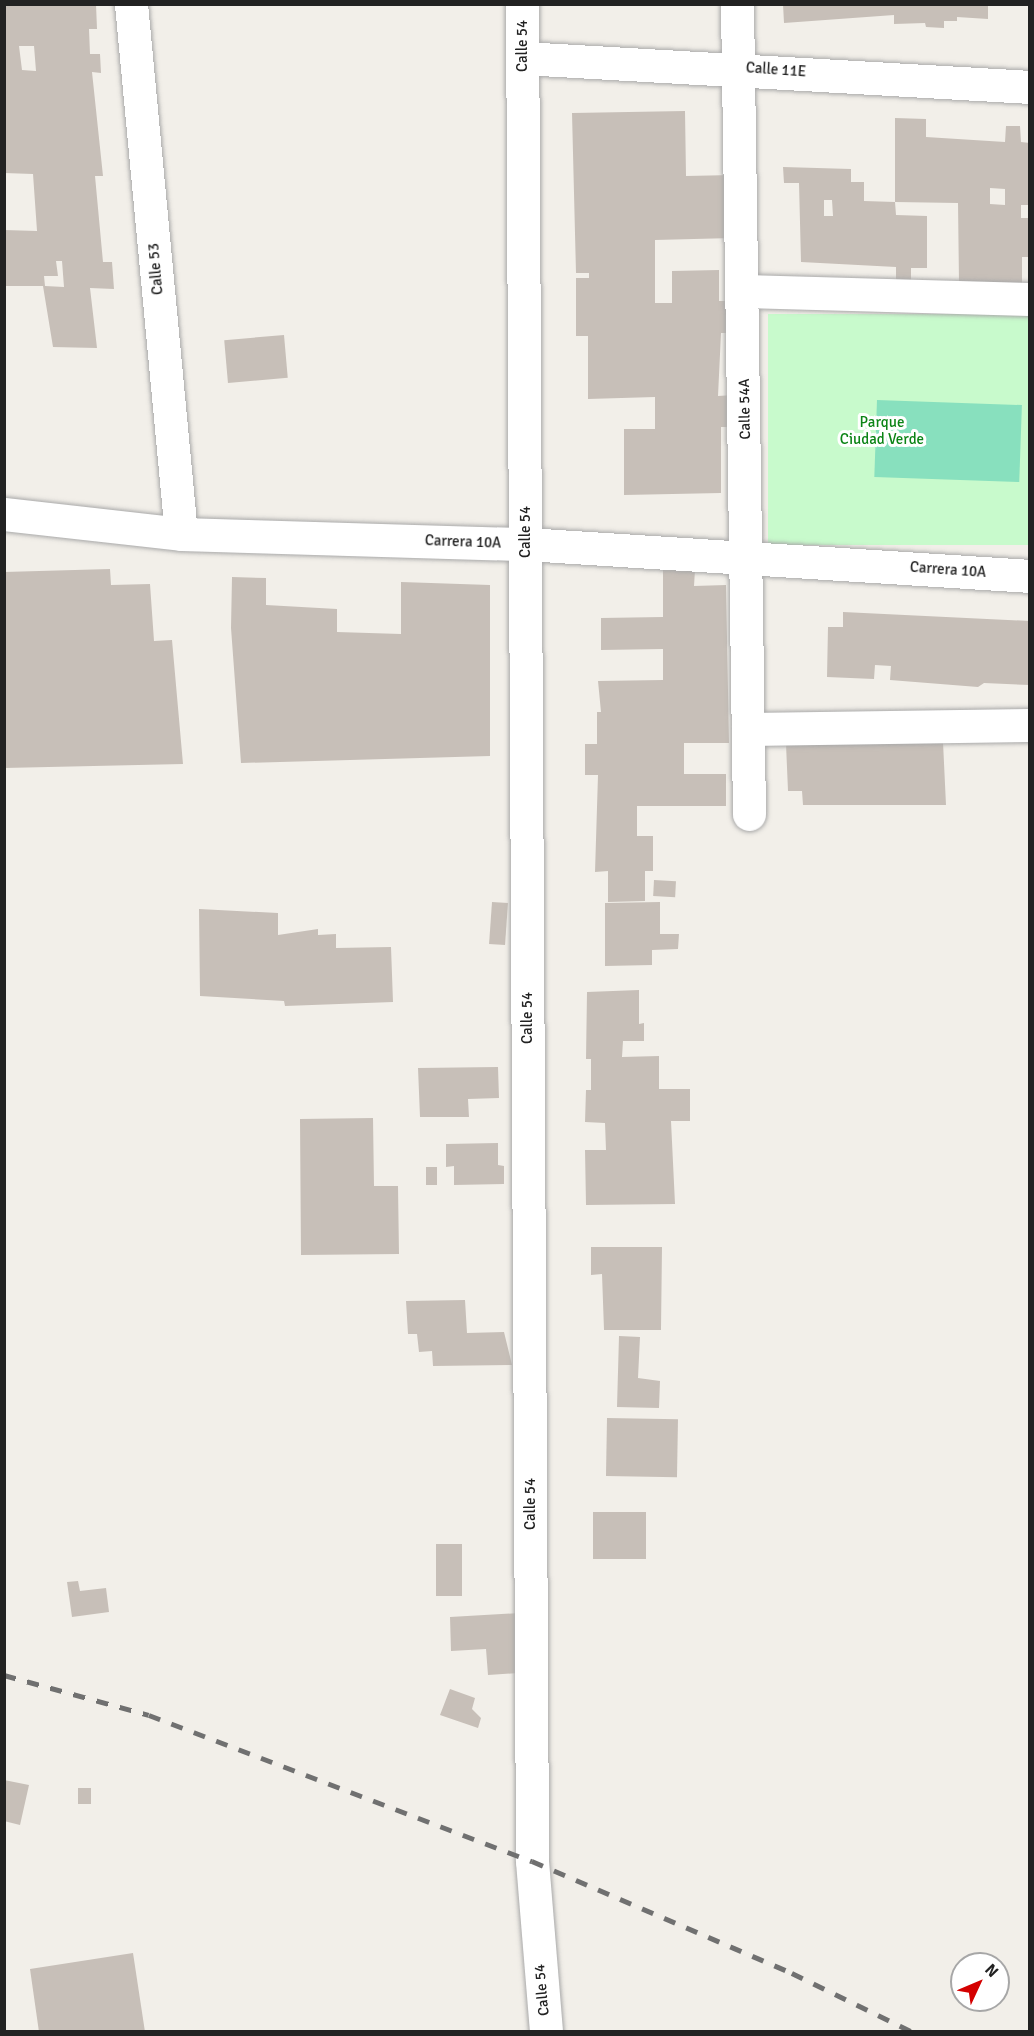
<!DOCTYPE html>
<html>
<head>
<meta charset="utf-8">
<style>
	body { margin:0 }
	#map { position:relative; width:1034px; height:2036px; overflow:hidden; background:#f2efe9; font-family:Signika,sans-serif }
	div>[style] { position:absolute }
	.park>* { inset:0; background:#c8facc; transform-origin:0 0 }
	.pitch>* { inset:0; background:#88e0be; transform-origin:0 0 }
	.building>* { inset:0; background:#c7bfb8; transform-origin:0 0 }
	.roads { filter:drop-shadow(0 0 2px #a9a9a9) drop-shadow(0 0 2px #a9a9a9) }
	.minor>* { height:33px; margin:-16.5px; padding:0 16.5px; transform-origin:16.5px; border-radius:16.5px; background:#fff }
	.tertiary>* { height:33px; margin:-16.5px; padding:0 16.5px; transform-origin:16.5px; border-radius:16.5px; background:#fff }
	.rail>* { height:4.5px; margin-top:-2.25px; transform-origin:0; background:repeating-linear-gradient(90deg,#707070 0 12px,transparent 0 24px) }
	span { translate:-50% -50%; white-space:nowrap; text-align:center; line-height:1.15; -webkit-text-stroke:6px #fff; paint-order:stroke }
	.street-label { font-size:15px; color:#222 }
	.park-label { font-size:15px; color:#0c8416 }
	.frame { position:absolute; inset:0; border:6px solid #222; pointer-events:none }
	.north { position:absolute; left:950px; top:1952px; width:60px; height:60px; box-sizing:border-box; background:#fff; border:2px solid #a7a7a7; border-radius:50%; rotate:46deg; font-size:16px; font-weight:700; line-height:24px; text-align:center; color:#222 }
	.north::after { content:''; display:block; margin:auto; width:21px; height:27px; background:#d40000; clip-path:polygon(50% 0,100% 100%,50% 72%,0 100%) }
</style>
</head>
<body>
<div id="map">
	<div class="park">
		<div style="left:768px;top:314px;width:261px;height:231px"></div>
	</div>
	<div class="pitch">
		<div style="left:877px;top:400px;width:145px;height:77px;rotate:2deg"></div>
	</div>
	<div class="building">
		<div style="clip-path:polygon(evenodd,4px 4px,96px 4px,97px 29px,89px 29px,90px 54px,100px 54px,101px 73px,92px 72px,103px 176px,95px 176px,103px 262px,112px 262px,114px 289px,90px 288px,97px 348px,53px 347px,43px 286px,4px 286px,4px 230px,37px 231px,33px 174px,4px 173px,4px 4px,19px 46px,34px 46px,36px 71px,22px 70px,19px 46px,4px 4px,56px 261px,62px 261px,64px 287px,45px 286px,44px 276px,58px 276px,56px 261px)"></div>
		<div style="clip-path:polygon(783px 4px,988px 4px,988px 19px,957px 17px,957px 21px,944px 21px,944px 28px,926px 27px,925px 23px,894px 24px,894px 15px,784px 23px)"></div>
		<div style="clip-path:polygon(685px 111px,686px 176px,733px 175px,733px 238px,655px 240px,655px 303px,672px 303px,672px 271px,719px 270px,719px 301px,733px 301px,733px 333px,721px 333px,718px 396px,734px 395px,733px 427px,721px 427px,721px 493px,624px 495px,624px 429px,655px 429px,655px 397px,588px 399px,588px 336px,576px 336px,576px 278px,589px 278px,589px 273px,576px 273px,572px 113px)"></div>
		<div style="clip-path:polygon(evenodd,895px 118px,926px 119px,926px 137px,1005px 142px,1006px 126px,1020px 126px,1021px 142px,1030px 143px,1030px 205px,1021px 205px,1021px 218px,1030px 218px,1030px 257px,1022px 257px,1022px 283px,959px 282px,958px 203px,895px 202px,895px 118px,990px 188px,1005px 189px,1005px 205px,990px 204px,990px 188px)"></div>
		<div style="clip-path:polygon(evenodd,783px 167px,851px 169px,851px 182px,864px 182px,864px 201px,895px 202px,896px 215px,927px 216px,927px 268px,911px 268px,911px 281px,896px 280px,896px 267px,801px 262px,799px 183px,784px 183px,783px 167px,824px 200px,832px 200px,833px 216px,824px 216px,824px 200px)"></div>
		<div style="left:284px;top:335px;width:43px;height:60px;rotate:85deg"></div>
		<div style="clip-path:polygon(663px 567px,695px 570px,694px 586px,726px 585px,729px 743px,684px 743px,684px 774px,726px 774px,726px 806px,637px 806px,637px 836px,653px 836px,653px 871px,645px 871px,645px 901px,608px 902px,608px 871px,595px 872px,598px 775px,585px 775px,585px 744px,597px 744px,597px 712px,601px 712px,598px 681px,663px 680px,663px 649px,601px 650px,601px 618px,663px 617px)"></div>
		<div style="clip-path:polygon(110px 569px,111px 585px,150px 584px,154px 641px,172px 640px,183px 764px,4px 768px,4px 572px)"></div>
		<div style="clip-path:polygon(232px 577px,266px 578px,266px 605px,337px 609px,337px 632px,401px 634px,401px 582px,490px 585px,490px 756px,241px 763px,231px 628px)"></div>
		<div style="clip-path:polygon(843px 612px,1030px 621px,1030px 685px,984px 683px,978px 687px,890px 680px,891px 666px,875px 665px,874px 679px,827px 677px,828px 627px,843px 627px)"></div>
		<div style="clip-path:polygon(833px 742px,943px 742px,946px 805px,803px 805px,802px 791px,788px 791px,786px 744px)"></div>
		<div style="left:654px;top:880px;width:22px;height:16px;rotate:3deg"></div>
		<div style="left:492px;top:902px;width:16px;height:42px;rotate:4deg"></div>
		<div style="clip-path:polygon(660px 902px,660px 934px,679px 934px,678px 949px,652px 950px,652px 965px,605px 966px,605px 903px)"></div>
		<div style="clip-path:polygon(199px 909px,278px 913px,278px 935px,318px 929px,318px 935px,336px 934px,336px 948px,391px 947px,393px 1002px,285px 1006px,284px 1001px,200px 996px)"></div>
		<div style="clip-path:polygon(639px 990px,639px 1024px,644px 1023px,644px 1041px,623px 1041px,622px 1057px,659px 1056px,659px 1089px,690px 1089px,690px 1121px,671px 1121px,675px 1204px,586px 1205px,585px 1150px,606px 1150px,605px 1123px,585px 1122px,586px 1090px,591px 1090px,591px 1059px,586px 1059px,587px 992px)"></div>
		<div style="clip-path:polygon(498px 1067px,499px 1098px,468px 1099px,469px 1117px,420px 1117px,418px 1068px)"></div>
		<div style="clip-path:polygon(373px 1118px,374px 1186px,398px 1186px,399px 1254px,301px 1255px,300px 1119px)"></div>
		<div style="clip-path:polygon(498px 1143px,498px 1165px,504px 1166px,504px 1184px,454px 1185px,454px 1166px,446px 1167px,446px 1144px)"></div>
		<div style="left:426px;top:1167px;width:11px;height:18px"></div>
		<div style="clip-path:polygon(591px 1247px,662px 1247px,661px 1330px,604px 1330px,602px 1274px,591px 1275px)"></div>
		<div style="clip-path:polygon(465px 1300px,467px 1333px,504px 1332px,512px 1365px,433px 1366px,432px 1351px,419px 1352px,417px 1334px,408px 1334px,406px 1301px)"></div>
		<div style="clip-path:polygon(619px 1336px,640px 1337px,638px 1378px,660px 1381px,659px 1408px,617px 1407px)"></div>
		<div style="left:607px;top:1418px;width:71px;height:58px;rotate:1deg"></div>
		<div style="left:593px;top:1512px;width:53px;height:47px"></div>
		<div style="left:436px;top:1544px;width:26px;height:52px"></div>
		<div style="clip-path:polygon(78px 1581px,80px 1591px,106px 1588px,109px 1612px,72px 1617px,67px 1582px)"></div>
		<div style="clip-path:polygon(520px 1613px,518px 1673px,488px 1675px,486px 1649px,451px 1651px,450px 1617px)"></div>
		<div style="clip-path:polygon(450px 1689px,475px 1698px,472px 1709px,481px 1718px,478px 1728px,440px 1715px)"></div>
		<div style="clip-path:polygon(4px 1780px,29px 1785px,20px 1825px,4px 1821px)"></div>
		<div style="left:78px;top:1788px;width:13px;height:16px"></div>
		<div style="clip-path:polygon(133px 1953px,145px 2032px,39px 2032px,30px 1969px)"></div>
	</div>
	<div class="roads">
		<div class="minor">
			<div style="left:131px;top:4px;width:532px;rotate:84.61deg"></div>
			<div style="left:737px;top:4px;width:810px;rotate:89.15deg"></div>
			<div style="left:523px;top:58px;width:508px;rotate:3.27deg"></div>
			<div style="left:743px;top:291px;width:287px;rotate:1.6deg"></div>
			<div style="left:4px;top:514px;width:178px;rotate:6.4deg"></div>
			<div style="left:181px;top:534px;width:345px;rotate:1.7deg"></div>
			<div style="left:526px;top:544px;width:505px;rotate:3.63deg"></div>
			<div style="left:748px;top:729px;width:282px;rotate:-0.8deg"></div>
		</div>
		<div class="tertiary">
			<div style="left:522px;top:4px;width:1857px;rotate:89.69deg"></div>
			<div style="left:532px;top:1861px;width:172px;rotate:85.3deg"></div>
		</div>
	</div>
	<div class="rail">
		<div style="left:4px;top:1675px;width:150px;rotate:15.4deg"></div>
		<div style="left:149px;top:1715px;width:410px;rotate:20.9deg"></div>
		<div style="left:532px;top:1861px;width:283px;rotate:23.3deg"></div>
		<div style="left:792px;top:1973px;width:135px;rotate:26deg"></div>
	</div>
	<div class="street-label">
		<span style="left:523px;top:46px;rotate:-90deg">Calle 54</span>
		<span style="left:776px;top:70px;rotate:4deg">Calle 11E</span>
		<span style="left:156px;top:269px;rotate:-95deg">Calle 53</span>
		<span style="left:745px;top:409px;rotate:-91deg">Calle 54A</span>
		<span style="left:526px;top:532px;rotate:-90deg">Calle 54</span>
		<span style="left:463px;top:542px;rotate:2deg">Carrera 10A</span>
		<span style="left:948px;top:570px;rotate:4deg">Carrera 10A</span>
		<span style="left:528px;top:1018px;rotate:-90deg">Calle 54</span>
		<span style="left:531px;top:1504px;rotate:-90deg">Calle 54</span>
		<span style="left:542px;top:1990px;rotate:-95deg">Calle 54</span>
	</div>
	<div class="park-label">
		<span style="left:882px;top:431px">Parque<br>Ciudad Verde</span>
	</div>
	<div class="frame"></div>
	<div class="north">N</div>
</div>
</body>
</html>
